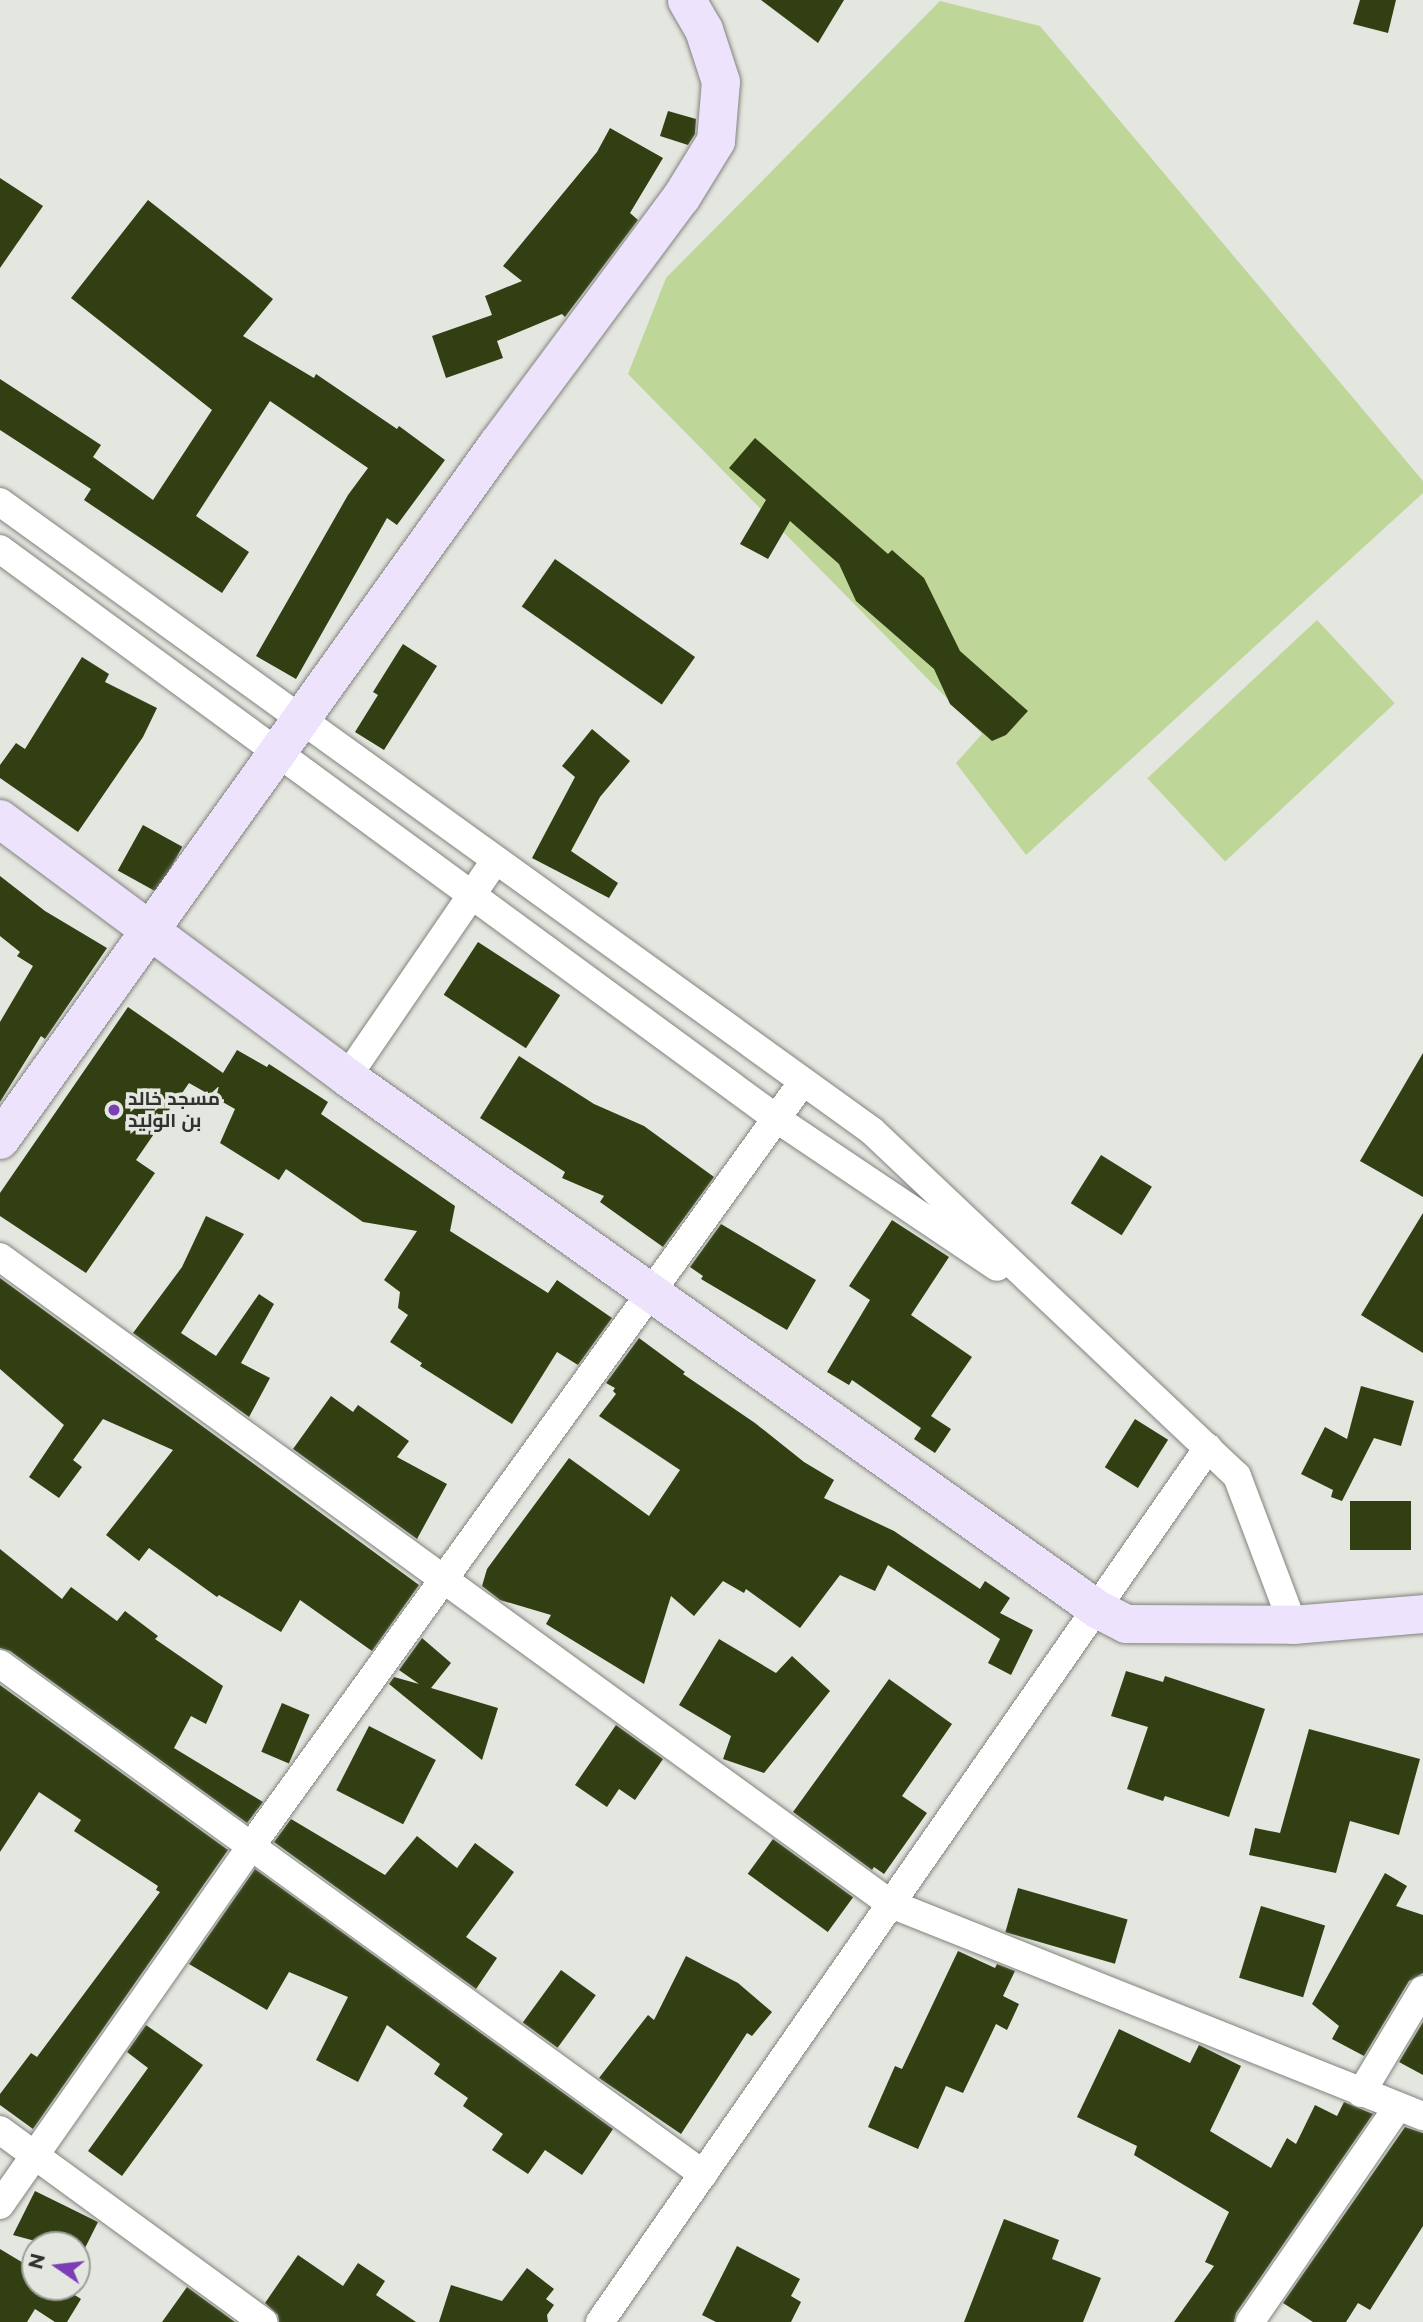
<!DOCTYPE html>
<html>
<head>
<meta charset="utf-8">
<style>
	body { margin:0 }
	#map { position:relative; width:1423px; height:2322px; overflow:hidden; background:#e4e6e0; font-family:Montserrat,Cairo,sans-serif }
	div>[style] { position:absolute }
	.green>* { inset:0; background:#bfd699; transform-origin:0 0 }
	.building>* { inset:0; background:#313f13; transform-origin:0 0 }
	.roads { filter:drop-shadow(0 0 2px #82847e) drop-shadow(0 0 2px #82847e) }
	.street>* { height:28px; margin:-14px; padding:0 14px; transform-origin:14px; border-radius:14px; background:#fff }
	.secondary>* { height:38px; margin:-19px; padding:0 19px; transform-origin:19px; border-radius:19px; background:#eee3fc }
	.dots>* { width:19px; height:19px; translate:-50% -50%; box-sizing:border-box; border:4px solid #e4e6e0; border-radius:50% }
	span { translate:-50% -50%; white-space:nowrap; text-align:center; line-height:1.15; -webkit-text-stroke:7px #e4e6e0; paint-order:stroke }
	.poi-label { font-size:19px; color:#31322f; font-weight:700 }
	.left { translate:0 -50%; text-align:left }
	.north { position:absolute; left:21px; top:2231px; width:70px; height:70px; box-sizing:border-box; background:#e4e6e0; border:2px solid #9c9e99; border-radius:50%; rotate:284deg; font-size:19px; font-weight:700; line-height:28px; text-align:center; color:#31322f }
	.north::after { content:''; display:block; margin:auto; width:24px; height:32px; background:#7b3eb4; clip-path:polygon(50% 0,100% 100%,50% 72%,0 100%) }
</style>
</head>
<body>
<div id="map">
	<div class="green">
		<div style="clip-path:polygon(940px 1px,1040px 26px,1423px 481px,1423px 493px,1026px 855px,956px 763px,982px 734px,628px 374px,666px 278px)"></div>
		<div style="left:1317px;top:620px;width:114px;height:232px;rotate:47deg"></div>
	</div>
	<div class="building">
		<div style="clip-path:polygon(761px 0,844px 0,818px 43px)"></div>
		<div style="clip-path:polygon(1360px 0,1396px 0,1388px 33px,1353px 24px)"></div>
		<div style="clip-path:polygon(668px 111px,696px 119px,695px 134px,688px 145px,660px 136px)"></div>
		<div style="clip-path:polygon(610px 128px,663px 158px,630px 213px,638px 220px,565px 317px,562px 314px,497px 341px,503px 358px,446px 378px,432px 336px,492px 315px,485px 296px,522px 281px,503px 266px,597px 152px)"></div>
		<div style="clip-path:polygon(0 178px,43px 206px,0 268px)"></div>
		<div style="clip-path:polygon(148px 200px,273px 299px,243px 336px,314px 378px,316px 374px,397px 429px,399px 426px,445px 460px,397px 525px,387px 518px,296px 679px,256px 656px,348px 495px,368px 468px,270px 401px,196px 516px,249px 552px,222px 593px,84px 500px,91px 489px,0 430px,0 379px,101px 445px,93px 457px,153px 500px,212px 410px,71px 298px)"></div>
		<div style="clip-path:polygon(755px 438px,888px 554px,892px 550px,924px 578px,960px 651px,1028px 711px,1006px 735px,992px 741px,950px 704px,934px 669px,856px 601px,839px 564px,790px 521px,768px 559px,740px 544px,766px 500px,729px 468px)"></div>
		<div style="left:555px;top:559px;width:171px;height:58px;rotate:35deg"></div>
		<div style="clip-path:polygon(403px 644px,437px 666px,384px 750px,355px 732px,378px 695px,373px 692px)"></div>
		<div style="clip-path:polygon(82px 657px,109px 674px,105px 682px,157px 708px,143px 737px,78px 832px,0 778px,0 765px,16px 743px,25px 749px)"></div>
		<div style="clip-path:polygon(592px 729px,630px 761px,600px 797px,571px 851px,618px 883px,609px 898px,532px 858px,575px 777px,562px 766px)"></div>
		<div style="left:143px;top:825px;width:45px;height:52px;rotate:29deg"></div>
		<div style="clip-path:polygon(0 876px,45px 911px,107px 948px,45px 1039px,41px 1036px,0 1102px,0 1022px,33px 966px,17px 956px,20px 952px,0 936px)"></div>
		<div style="left:478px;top:942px;width:98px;height:63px;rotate:33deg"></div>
		<div style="clip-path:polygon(128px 1007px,223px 1073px,237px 1050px,267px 1067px,269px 1064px,328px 1102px,321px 1114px,455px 1206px,450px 1231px,548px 1293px,557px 1280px,612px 1318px,578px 1365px,557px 1352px,512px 1424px,420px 1366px,422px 1363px,390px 1342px,408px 1315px,398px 1308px,400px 1292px,384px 1280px,417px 1231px,363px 1222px,286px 1169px,279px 1180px,220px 1143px,235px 1109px,189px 1083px,136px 1160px,155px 1173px,86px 1273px,0 1216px,0 1193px)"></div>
		<div style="clip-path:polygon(1423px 1053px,1423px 1197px,1360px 1161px)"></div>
		<div style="clip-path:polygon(519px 1056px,594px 1104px,644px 1126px,714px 1177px,663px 1247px,600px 1202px,604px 1196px,562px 1178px,565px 1172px,480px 1118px)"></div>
		<div style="left:1101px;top:1155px;width:60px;height:57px;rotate:32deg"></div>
		<div style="clip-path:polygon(1423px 1213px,1423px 1353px,1361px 1315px)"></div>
		<div style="clip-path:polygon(206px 1216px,244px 1234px,181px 1333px,216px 1356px,259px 1294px,274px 1304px,241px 1363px,270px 1378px,249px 1417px,133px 1333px,182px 1267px)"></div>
		<div style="clip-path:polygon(892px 1220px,949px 1257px,911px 1315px,972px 1357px,931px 1416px,951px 1429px,935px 1453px,914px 1439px,921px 1428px,852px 1380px,849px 1385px,827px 1372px,870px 1300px,849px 1286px)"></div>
		<div style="clip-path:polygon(721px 1224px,816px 1280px,787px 1330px,701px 1279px,703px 1276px,690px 1267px)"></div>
		<div style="clip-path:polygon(0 1278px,419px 1585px,372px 1651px,300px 1600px,281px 1632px,219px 1595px,217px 1597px,149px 1548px,139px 1561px,106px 1535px,173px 1450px,103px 1419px,73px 1460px,82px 1467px,59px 1498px,29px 1477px,64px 1425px,0 1369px)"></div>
		<div style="clip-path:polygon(639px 1338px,685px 1372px,683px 1374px,755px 1423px,804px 1462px,834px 1480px,824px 1498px,894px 1531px,980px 1589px,985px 1581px,1010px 1598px,1000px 1613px,1033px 1630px,1011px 1675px,988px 1663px,1000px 1639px,888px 1565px,875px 1591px,840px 1575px,800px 1628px,746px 1589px,744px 1593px,723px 1581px,694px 1616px,671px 1596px,644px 1684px,546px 1624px,551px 1615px,500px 1600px,482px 1586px,487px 1569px,569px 1458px,649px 1516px,680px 1470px,599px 1416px,616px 1394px,613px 1391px,615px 1388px,606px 1383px)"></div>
		<div style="clip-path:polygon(1361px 1386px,1414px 1401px,1401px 1446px,1374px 1438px,1342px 1501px,1331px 1497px,1333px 1490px,1301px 1474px,1325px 1427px,1347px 1439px)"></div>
		<div style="clip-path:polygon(331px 1396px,353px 1412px,358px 1405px,409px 1441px,397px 1457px,447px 1484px,417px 1539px,293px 1449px)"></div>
		<div style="left:1135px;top:1419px;width:39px;height:57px;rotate:32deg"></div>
		<div style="left:1350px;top:1501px;width:61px;height:49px"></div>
		<div style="clip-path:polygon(0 1549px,62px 1599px,71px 1587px,117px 1621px,125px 1611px,158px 1636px,155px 1639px,223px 1686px,206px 1724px,191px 1716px,174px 1748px,263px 1802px,247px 1823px,10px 1651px,0 1648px)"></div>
		<div style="clip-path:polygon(422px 1638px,451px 1663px,431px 1688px,498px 1708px,482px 1760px,389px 1684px,394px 1677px,419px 1684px,399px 1670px)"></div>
		<div style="clip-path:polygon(719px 1639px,776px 1673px,792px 1656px,830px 1691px,764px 1773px,723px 1759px,731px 1736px,679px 1705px)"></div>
		<div style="clip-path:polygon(1126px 1671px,1163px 1682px,1165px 1676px,1265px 1709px,1229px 1817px,1165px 1796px,1163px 1801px,1127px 1789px,1148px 1727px,1111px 1716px)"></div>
		<div style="clip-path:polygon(889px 1679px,952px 1724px,902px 1796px,927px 1813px,884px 1874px,874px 1867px,872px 1870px,793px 1812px)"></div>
		<div style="clip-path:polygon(0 1685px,228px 1850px,33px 2129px,0 2105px,0 2094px,31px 2053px,37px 2057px,160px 1892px,156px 1890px,158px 1886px,74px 1831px,81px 1820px,39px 1792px,0 1852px)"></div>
		<div style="left:282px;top:1703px;width:30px;height:53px;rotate:23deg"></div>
		<div style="clip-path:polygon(616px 1725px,663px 1759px,635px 1800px,619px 1789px,607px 1807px,575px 1785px)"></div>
		<div style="left:369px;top:1726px;width:75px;height:72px;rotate:27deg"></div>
		<div style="clip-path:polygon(1309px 1729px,1420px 1759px,1399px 1835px,1350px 1821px,1336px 1873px,1249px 1855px,1255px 1828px,1280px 1833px)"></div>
		<div style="clip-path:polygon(291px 1819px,385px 1875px,417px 1836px,457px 1868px,475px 1843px,514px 1872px,466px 1937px,497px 1958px,476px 1989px,274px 1842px)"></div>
		<div style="left:773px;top:1839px;width:99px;height:43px;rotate:36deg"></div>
		<div style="clip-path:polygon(255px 1869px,613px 2129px,582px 2175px,545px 2150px,528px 2174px,492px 2150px,503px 2134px,463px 2106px,468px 2098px,434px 2074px,440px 2064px,387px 2025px,358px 2082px,316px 2060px,348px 1997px,289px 1972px,267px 2010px,189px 1964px)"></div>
		<div style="clip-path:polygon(1385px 1873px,1407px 1886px,1396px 1906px,1423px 1915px,1423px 1973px,1409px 1981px,1364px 2056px,1332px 2039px,1339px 2026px,1312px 2004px)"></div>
		<div style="left:1018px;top:1888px;width:114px;height:46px;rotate:16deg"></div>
		<div style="left:1261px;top:1906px;width:67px;height:75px;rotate:17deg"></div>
		<div style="clip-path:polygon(958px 1951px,995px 1968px,997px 1964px,1015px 1971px,1003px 1996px,1019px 2004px,1007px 2030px,996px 2024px,963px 2093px,946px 2086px,918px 2149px,868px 2127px,895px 2066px,902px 2069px)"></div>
		<div style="clip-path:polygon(686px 1956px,738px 1983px,772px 2012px,752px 2036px,747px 2033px,681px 2134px,599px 2078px,648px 2015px,654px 2020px)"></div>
		<div style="left:561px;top:1970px;width:43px;height:65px;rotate:36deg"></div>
		<div style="clip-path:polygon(1423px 2022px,1423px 2075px,1399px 2062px)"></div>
		<div style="clip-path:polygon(146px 2025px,203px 2065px,122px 2176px,88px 2151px,148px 2068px,127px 2052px)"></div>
		<div style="clip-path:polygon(1119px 2029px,1190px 2063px,1199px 2045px,1241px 2066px,1210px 2131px,1271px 2168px,1287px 2138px,1296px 2144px,1315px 2105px,1337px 2116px,1344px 2102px,1373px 2114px,1236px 2313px,1234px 2322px,1174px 2322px,1214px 2266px,1205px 2262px,1229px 2212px,1134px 2155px,1137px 2146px,1077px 2117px)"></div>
		<div style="clip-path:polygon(1405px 2127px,1423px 2133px,1423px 2226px,1370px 2310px,1358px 2303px,1346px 2322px,1313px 2322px,1283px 2303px)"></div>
		<div style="clip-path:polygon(35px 2191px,98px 2222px,82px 2254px,77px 2252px,77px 2245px,50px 2245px,13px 2235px)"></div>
		<div style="clip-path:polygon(1004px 2219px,1059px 2240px,1052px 2259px,1101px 2278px,1083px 2322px,964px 2322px)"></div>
		<div style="clip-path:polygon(737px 2246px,800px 2279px,791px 2296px,801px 2302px,791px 2322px,716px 2322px,702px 2315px)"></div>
		<div style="clip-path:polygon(0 2249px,35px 2270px,35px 2287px,62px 2287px,81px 2299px,67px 2322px,55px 2322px,35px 2309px,27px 2322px,0 2322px)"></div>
		<div style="clip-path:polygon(298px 2255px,343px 2286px,358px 2263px,385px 2281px,376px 2295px,416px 2322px,279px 2322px,278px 2315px,265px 2303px)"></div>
		<div style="clip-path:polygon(527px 2268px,554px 2289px,546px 2299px,554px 2305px,547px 2315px,548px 2322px,439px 2322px,451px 2285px,502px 2301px)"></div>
		<div style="clip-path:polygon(187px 2287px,235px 2322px,162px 2322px)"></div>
	</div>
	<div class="roads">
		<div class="street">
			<div style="left:0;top:502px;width:1075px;rotate:35.8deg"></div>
			<div style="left:872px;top:1131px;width:502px;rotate:43.39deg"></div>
			<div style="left:1237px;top:1476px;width:159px;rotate:69.4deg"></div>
			<div style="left:0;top:549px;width:964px;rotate:36.26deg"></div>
			<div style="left:777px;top:1119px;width:265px;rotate:33.9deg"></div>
			<div style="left:347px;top:1077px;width:262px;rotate:-55.6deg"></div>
			<div style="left:0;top:1257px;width:1101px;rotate:35.99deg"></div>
			<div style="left:891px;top:1904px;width:573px;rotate:21.73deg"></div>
			<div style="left:0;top:1664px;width:869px;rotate:35.96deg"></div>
			<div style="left:1361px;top:2093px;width:120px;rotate:-59deg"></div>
			<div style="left:0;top:2130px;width:326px;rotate:36.1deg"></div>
			<div style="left:0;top:2205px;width:438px;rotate:-55deg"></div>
			<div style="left:251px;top:1846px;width:941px;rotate:-54.17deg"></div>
			<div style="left:600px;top:2322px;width:1065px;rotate:-55.18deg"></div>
			<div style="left:1250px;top:2322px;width:261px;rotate:-55.5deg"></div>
		</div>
		<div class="secondary">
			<div style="left:0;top:819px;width:432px;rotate:36.6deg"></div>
			<div style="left:347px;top:1077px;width:920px;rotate:35.35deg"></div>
			<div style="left:1097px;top:1609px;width:33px;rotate:27deg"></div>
			<div style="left:1126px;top:1624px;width:167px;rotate:0.3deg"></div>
			<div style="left:1293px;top:1625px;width:130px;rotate:-4.8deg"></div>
			<div style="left:0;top:1140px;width:856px;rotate:-54.42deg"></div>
			<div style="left:498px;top:444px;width:307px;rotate:-53.4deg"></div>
			<div style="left:681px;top:198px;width:67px;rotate:-58.4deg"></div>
			<div style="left:716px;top:141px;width:59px;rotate:-85.2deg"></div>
			<div style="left:721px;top:82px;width:55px;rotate:-108.1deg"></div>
			<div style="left:704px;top:30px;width:34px;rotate:-120deg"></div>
		</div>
	</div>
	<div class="dots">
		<div style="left:114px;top:1110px;background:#7b3eb4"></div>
	</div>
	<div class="poi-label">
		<span class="left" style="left:128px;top:1110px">مسجد خالد<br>بن الوليد</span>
	</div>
	<div class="north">N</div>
</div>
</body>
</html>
